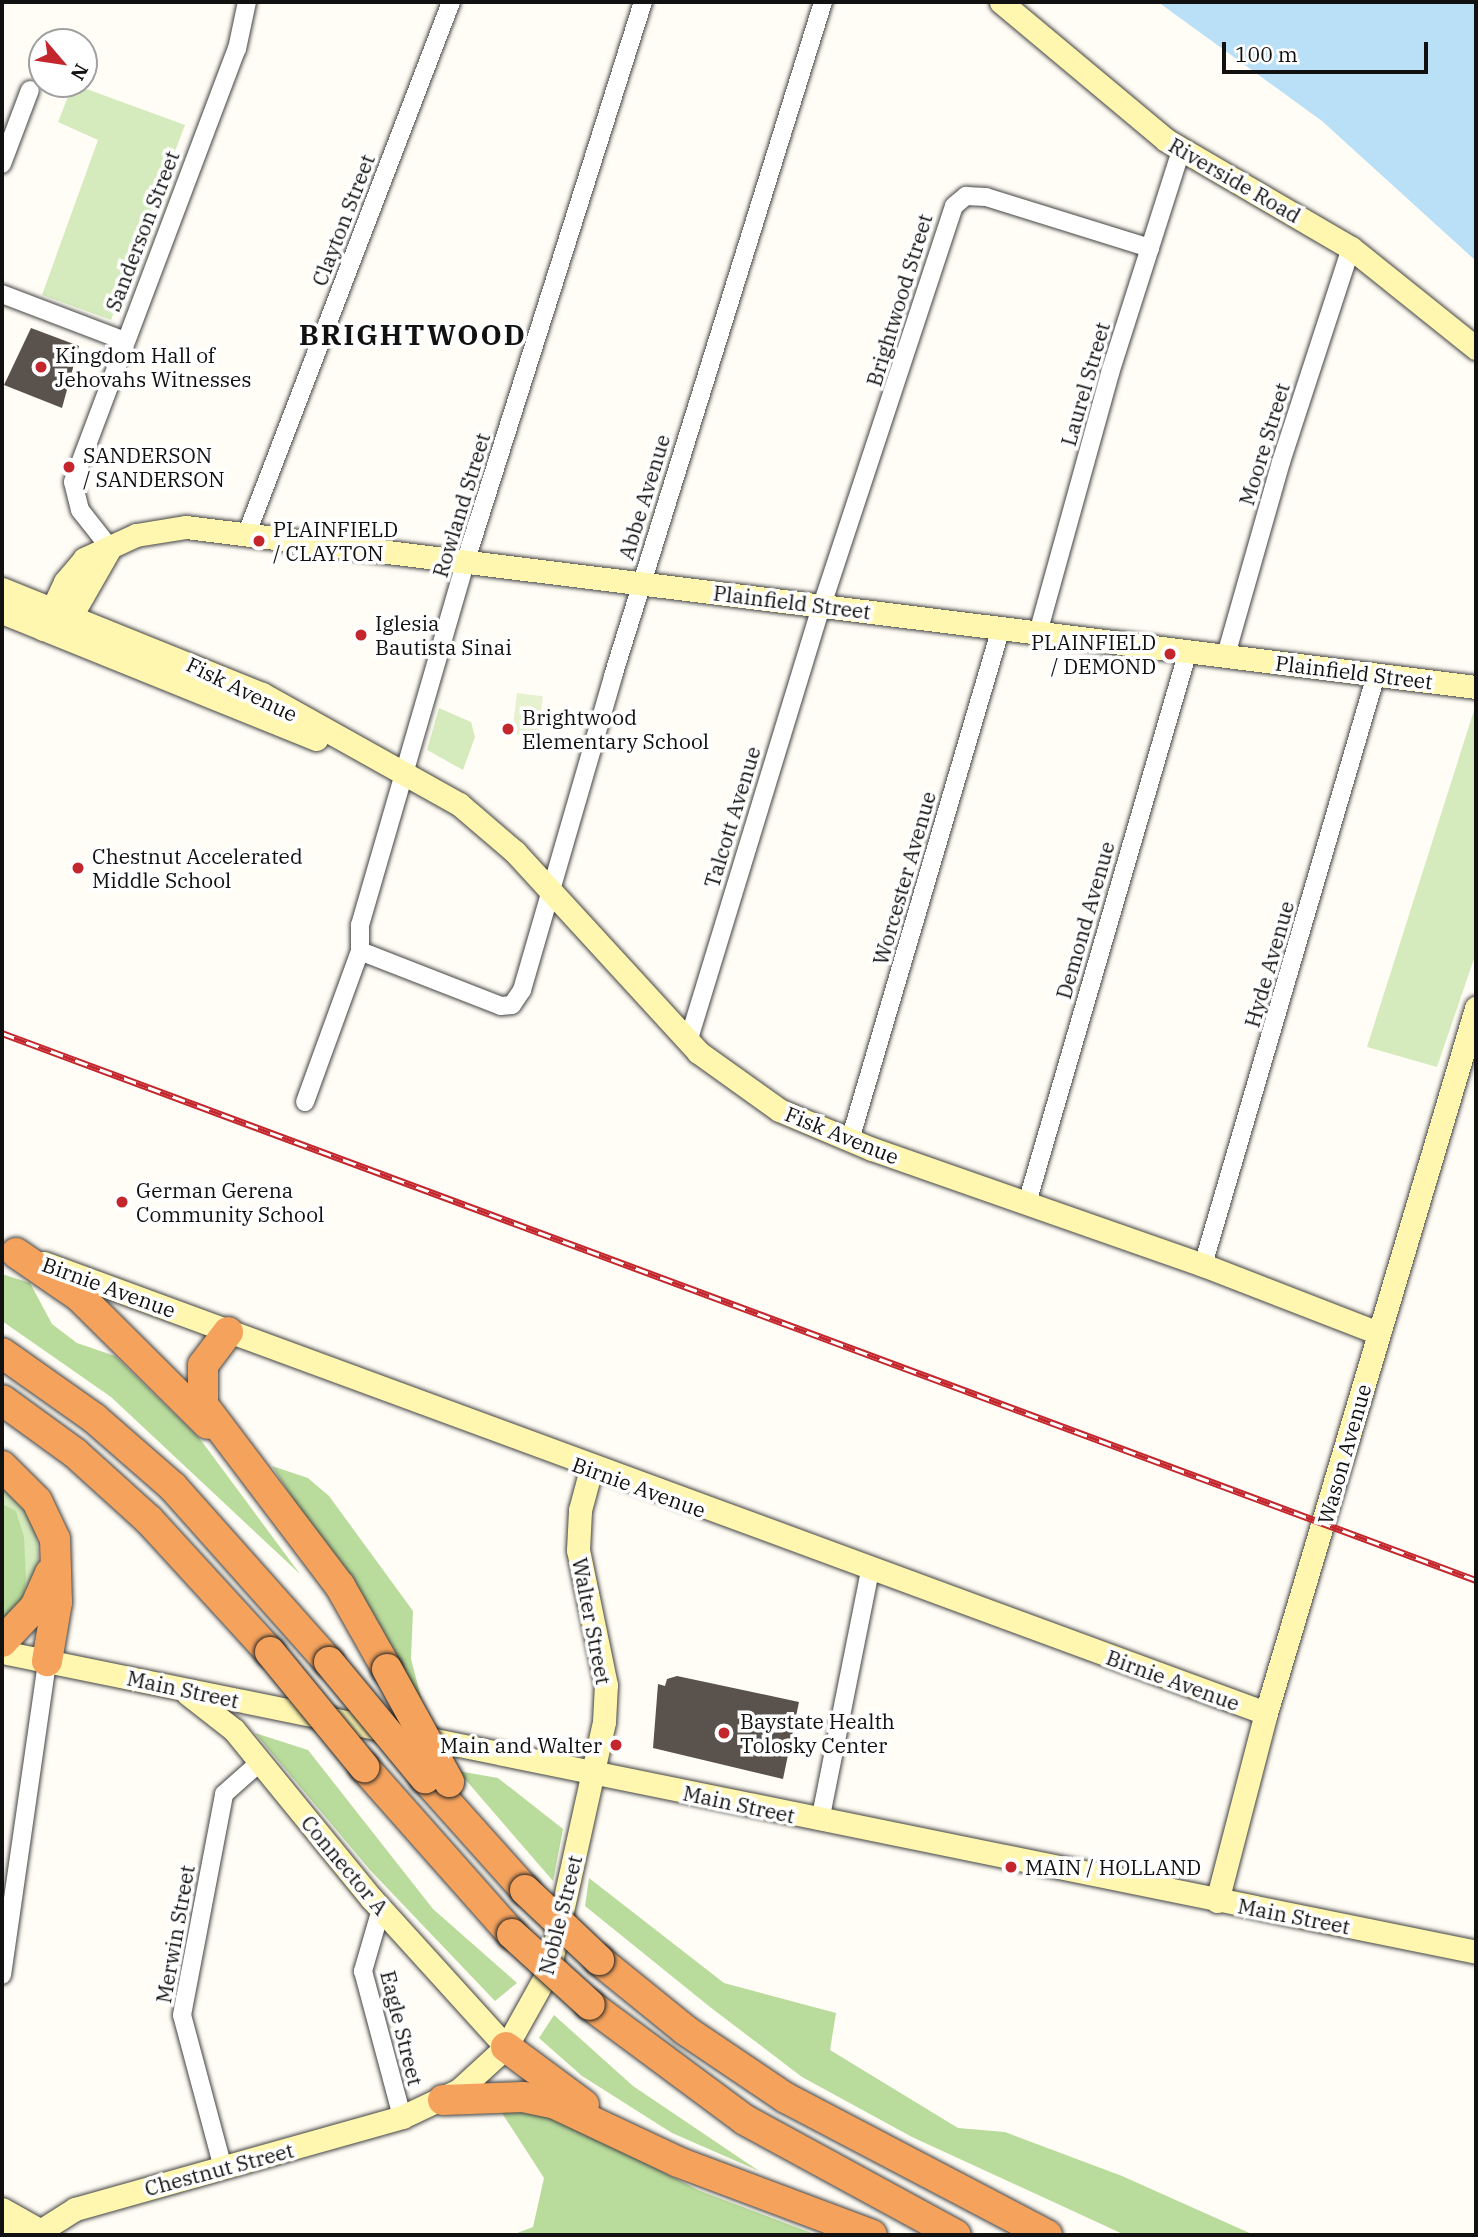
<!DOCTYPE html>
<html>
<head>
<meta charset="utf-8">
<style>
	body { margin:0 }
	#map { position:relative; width:1478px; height:2237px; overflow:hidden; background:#fffdf5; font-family:"IBM Plex Serif",serif }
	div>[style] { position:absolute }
	.green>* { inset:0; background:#d5ebbd }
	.forest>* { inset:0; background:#b9dc9c }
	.pitch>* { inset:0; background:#e6f2cf; transform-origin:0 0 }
	.water>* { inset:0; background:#b9e0f7 }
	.building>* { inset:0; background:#5a524d }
	.roads { filter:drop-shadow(0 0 2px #444) drop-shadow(0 0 2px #444) }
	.street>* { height:18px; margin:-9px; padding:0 9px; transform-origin:9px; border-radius:9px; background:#fff }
	.secondary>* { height:23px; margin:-11.5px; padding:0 11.5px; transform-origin:11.5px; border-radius:11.5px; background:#fff6b0 }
	.highway>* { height:30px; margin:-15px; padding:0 15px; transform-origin:15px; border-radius:15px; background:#f5a25d }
	.rail>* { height:7px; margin-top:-3.5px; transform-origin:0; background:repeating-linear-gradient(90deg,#fff 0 13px,#c4262e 0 26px); box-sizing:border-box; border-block:2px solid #c4262e }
	.bridges { filter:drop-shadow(0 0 2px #222) drop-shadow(0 0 2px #222) }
	.highway-bridge>* { height:30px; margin:-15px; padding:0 15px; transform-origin:15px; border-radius:15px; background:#f5a25d }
	.dots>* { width:19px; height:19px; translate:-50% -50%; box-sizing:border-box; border:4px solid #fff; border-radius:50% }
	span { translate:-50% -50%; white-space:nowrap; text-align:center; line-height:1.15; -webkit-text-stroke:7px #fff; paint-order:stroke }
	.street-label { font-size:21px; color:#111 }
	.poi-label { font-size:21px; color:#111 }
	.left { translate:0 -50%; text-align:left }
	.right { translate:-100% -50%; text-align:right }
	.district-label { font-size:28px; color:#111; font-weight:700; letter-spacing:2px }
	.frame { position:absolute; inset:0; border:4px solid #111; pointer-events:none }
	.north { position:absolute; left:28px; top:28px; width:70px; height:70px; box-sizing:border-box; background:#fff; border:2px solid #a0a0a0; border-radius:50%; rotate:119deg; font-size:19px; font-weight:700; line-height:28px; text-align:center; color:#111 }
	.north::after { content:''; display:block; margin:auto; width:24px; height:32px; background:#c4262e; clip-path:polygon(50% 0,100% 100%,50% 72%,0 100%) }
	.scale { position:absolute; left:1222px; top:42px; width:206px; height:32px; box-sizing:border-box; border:4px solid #111; border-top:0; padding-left:9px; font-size:21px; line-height:24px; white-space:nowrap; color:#111; -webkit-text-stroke:5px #fff; paint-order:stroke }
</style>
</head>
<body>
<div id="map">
	<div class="green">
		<div style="clip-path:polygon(73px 84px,185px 125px,111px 320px,42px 295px,98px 140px,58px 122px)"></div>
		<div style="clip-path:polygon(1476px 704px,1476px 953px,1437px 1067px,1367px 1047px)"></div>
		<div style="clip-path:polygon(439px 708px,471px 722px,475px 737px,463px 770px,427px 750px)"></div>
		<div style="clip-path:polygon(2px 1487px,27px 1511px,36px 1530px,39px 1570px,33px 1593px,2px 1628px)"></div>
	</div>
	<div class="forest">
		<div style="clip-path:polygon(2px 1274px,30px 1283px,52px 1324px,77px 1343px,115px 1356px,200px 1439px,300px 1574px,111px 1397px,2px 1321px)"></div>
		<div style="clip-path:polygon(272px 1466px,308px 1478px,329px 1496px,413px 1611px,411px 1659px,422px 1701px)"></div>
		<div style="clip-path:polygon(2px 1504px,16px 1511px,24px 1537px,26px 1578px,22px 1605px,2px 1624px)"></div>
		<div style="clip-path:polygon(255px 1733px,308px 1750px,433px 1909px,517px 1983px,495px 2001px,370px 1870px)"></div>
		<div style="clip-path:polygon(458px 1771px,498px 1778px,563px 1829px,553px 1881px)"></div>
		<div style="clip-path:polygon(589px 1878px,724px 1983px,836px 2013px,830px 2050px,958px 2128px,1005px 2132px,1122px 2176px,1254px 2235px,1125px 2235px,912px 2137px,802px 2077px,710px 2007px,585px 1906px)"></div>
		<div style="clip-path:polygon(554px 2015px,633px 2086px,759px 2171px,672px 2133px,582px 2076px,539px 2038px)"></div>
		<div style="clip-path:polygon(535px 2107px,698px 2190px,817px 2235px,512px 2235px,533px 2227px,544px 2178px,500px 2110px)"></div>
	</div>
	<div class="pitch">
		<div style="left:517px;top:693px;width:26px;height:41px;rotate:7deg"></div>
	</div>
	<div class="water">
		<div style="clip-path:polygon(1158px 2px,1476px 2px,1476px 261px,1322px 121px)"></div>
	</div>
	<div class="building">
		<div style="clip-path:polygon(31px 328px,79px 346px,62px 408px,4px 385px)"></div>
		<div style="clip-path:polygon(677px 1676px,799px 1702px,783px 1779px,653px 1748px,658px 1684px,665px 1686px,667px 1679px)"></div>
	</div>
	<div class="roads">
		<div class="street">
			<div style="left:2px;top:164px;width:79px;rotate:-69.3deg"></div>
			<div style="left:2px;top:294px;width:132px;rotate:20.9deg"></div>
			<div style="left:247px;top:533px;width:569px;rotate:-68.98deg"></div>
			<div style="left:110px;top:548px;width:48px;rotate:-128.3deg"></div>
			<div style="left:80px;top:510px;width:29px;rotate:-104deg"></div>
			<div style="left:73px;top:482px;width:463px;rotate:-69.3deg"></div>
			<div style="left:237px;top:49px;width:48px;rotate:-78deg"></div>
			<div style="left:1038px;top:633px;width:270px;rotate:-74.5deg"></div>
			<div style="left:1110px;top:373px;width:234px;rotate:-72.3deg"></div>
			<div style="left:1226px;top:655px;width:201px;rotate:-74.1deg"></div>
			<div style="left:1281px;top:462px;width:225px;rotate:-71.9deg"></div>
			<div style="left:360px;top:951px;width:151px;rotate:21.3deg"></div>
			<div style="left:501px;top:1006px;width:11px;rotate:-5deg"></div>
			<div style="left:512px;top:1005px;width:18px;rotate:-56deg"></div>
			<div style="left:522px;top:990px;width:327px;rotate:-73.8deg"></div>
			<div style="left:613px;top:676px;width:706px;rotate:-72.69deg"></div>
			<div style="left:688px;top:1042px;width:457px;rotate:-73deg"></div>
			<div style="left:822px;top:605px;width:420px;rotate:-71.7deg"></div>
			<div style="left:954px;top:206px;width:16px;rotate:-40deg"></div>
			<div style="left:966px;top:196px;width:20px;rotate:3deg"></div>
			<div style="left:986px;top:197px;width:172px;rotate:17.3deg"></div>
			<div style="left:305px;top:1102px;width:161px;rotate:-70deg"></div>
			<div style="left:360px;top:951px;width:26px;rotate:-90deg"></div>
			<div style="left:360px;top:925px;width:380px;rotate:-73.8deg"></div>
			<div style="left:466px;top:560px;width:585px;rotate:-72.4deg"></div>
			<div style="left:850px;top:1140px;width:534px;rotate:-73.57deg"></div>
			<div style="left:1027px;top:1203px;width:575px;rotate:-73.74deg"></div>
			<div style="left:1203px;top:1265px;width:615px;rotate:-73.66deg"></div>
			<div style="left:820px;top:1821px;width:255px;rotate:-78.7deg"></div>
			<div style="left:381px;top:1909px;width:65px;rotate:106.2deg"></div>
			<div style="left:363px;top:1971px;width:151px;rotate:75deg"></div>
			<div style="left:2px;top:1975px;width:317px;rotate:-81.8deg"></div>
			<div style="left:223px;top:2168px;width:158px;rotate:-105deg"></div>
			<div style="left:182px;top:2015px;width:225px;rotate:-79.2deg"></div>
			<div style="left:224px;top:1794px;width:48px;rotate:-41.6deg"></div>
		</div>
		<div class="secondary">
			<div style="left:1001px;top:2px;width:215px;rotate:39.9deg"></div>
			<div style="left:1166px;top:140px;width:214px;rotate:30.3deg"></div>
			<div style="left:1351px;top:248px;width:160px;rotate:38.7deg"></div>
			<div style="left:2px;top:589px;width:280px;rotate:22deg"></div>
			<div style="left:262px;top:694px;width:226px;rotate:29.2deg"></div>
			<div style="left:459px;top:804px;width:74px;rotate:40.6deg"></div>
			<div style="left:515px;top:852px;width:271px;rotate:47.5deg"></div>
			<div style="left:698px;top:1052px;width:100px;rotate:35.6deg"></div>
			<div style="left:779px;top:1110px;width:101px;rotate:22.8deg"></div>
			<div style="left:872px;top:1149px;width:351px;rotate:19.3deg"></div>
			<div style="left:1203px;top:1265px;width:188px;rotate:21.2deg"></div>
			<div style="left:2px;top:612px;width:339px;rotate:22deg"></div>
			<div style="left:43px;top:629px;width:52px;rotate:-64.9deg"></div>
			<div style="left:65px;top:582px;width:30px;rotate:-50deg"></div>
			<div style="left:84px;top:559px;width:57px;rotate:-24.8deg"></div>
			<div style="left:136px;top:535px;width:51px;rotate:-9.1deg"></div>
			<div style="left:186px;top:527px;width:1300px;rotate:7.07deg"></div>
			<div style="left:63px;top:630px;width:95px;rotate:-60.2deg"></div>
			<div style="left:44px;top:1263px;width:1302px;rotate:20.22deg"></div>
			<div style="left:2px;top:1652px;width:1504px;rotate:11.5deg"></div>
			<div style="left:188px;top:1694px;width:58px;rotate:38deg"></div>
			<div style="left:234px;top:1730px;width:218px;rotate:50.8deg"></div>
			<div style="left:372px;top:1899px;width:200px;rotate:47.8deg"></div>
			<div style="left:1217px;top:1901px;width:194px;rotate:-75.4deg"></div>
			<div style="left:1266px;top:1713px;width:736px;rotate:-73.41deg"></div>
			<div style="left:2px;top:2209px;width:53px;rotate:29.5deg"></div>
			<div style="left:2px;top:2229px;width:13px;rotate:29deg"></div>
			<div style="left:34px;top:2235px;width:49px;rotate:-32.4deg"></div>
			<div style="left:75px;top:2209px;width:340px;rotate:-15.7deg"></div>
			<div style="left:402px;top:2117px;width:63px;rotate:-25.3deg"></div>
			<div style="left:459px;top:2090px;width:64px;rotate:-42.5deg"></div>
			<div style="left:506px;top:2047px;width:88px;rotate:-60.8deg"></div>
			<div style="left:549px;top:1970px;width:254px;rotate:-77.5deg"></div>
			<div style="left:604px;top:1722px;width:37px;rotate:-87deg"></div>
			<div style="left:606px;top:1685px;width:138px;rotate:-101.7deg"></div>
			<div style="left:578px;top:1550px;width:40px;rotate:-87.1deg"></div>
			<div style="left:580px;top:1510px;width:42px;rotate:-75deg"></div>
		</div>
		<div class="highway">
			<div style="left:16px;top:1253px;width:78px;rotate:34.5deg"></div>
			<div style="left:80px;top:1297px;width:180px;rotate:44.8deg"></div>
			<div style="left:228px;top:1332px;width:41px;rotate:127.1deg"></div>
			<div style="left:203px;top:1365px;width:40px;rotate:90deg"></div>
			<div style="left:203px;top:1405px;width:227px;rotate:52.9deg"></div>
			<div style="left:340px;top:1586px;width:95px;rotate:60.5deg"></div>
			<div style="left:2px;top:1353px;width:113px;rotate:35.2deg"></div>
			<div style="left:94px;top:1418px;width:105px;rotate:41.1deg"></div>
			<div style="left:173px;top:1487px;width:234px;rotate:48.3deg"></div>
			<div style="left:2px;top:1400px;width:90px;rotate:36deg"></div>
			<div style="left:75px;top:1453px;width:100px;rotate:42.2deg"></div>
			<div style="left:149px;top:1520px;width:179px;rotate:47.5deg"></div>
			<div style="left:2px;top:1466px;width:49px;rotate:45deg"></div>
			<div style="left:37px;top:1501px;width:42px;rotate:64.7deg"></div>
			<div style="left:55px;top:1539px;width:63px;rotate:88.2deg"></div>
			<div style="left:57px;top:1602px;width:60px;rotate:99.6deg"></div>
			<div style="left:2px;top:1642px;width:48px;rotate:-46.7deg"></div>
			<div style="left:35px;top:1607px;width:37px;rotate:-66deg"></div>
			<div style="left:364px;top:1767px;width:223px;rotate:48.5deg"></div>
			<div style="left:425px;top:1778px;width:150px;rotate:48.2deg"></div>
			<div style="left:599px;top:1960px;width:111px;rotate:39.1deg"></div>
			<div style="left:685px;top:2030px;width:122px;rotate:34deg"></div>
			<div style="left:786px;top:2098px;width:295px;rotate:27.7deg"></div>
			<div style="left:590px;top:2005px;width:193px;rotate:36.6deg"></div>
			<div style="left:745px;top:2120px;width:240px;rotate:28.6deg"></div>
			<div style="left:506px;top:2047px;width:97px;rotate:36.6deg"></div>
			<div style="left:443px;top:2100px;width:80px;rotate:-2.1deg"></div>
			<div style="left:523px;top:2097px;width:33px;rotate:12deg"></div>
			<div style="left:555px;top:2104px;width:136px;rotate:25.2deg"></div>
			<div style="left:678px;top:2162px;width:207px;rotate:20.6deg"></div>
		</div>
	</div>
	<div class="rail">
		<div style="left:2px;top:1033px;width:1572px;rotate:20.36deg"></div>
	</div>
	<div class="bridges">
		<div class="highway-bridge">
			<div style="left:270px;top:1652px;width:149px;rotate:50.7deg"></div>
			<div style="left:329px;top:1662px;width:151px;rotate:50.4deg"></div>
			<div style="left:387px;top:1669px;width:129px;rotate:61.2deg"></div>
			<div style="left:525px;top:1890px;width:102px;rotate:43.4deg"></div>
			<div style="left:512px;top:1934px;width:105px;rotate:42.3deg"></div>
		</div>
	</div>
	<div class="dots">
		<div style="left:41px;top:367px;background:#c4262e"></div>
		<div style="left:69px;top:467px;background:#c4262e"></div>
		<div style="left:259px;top:541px;background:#c4262e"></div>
		<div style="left:361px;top:635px;background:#c4262e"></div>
		<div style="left:1170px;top:654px;background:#c4262e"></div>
		<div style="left:508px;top:729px;background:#c4262e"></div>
		<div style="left:78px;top:868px;background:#c4262e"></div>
		<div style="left:122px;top:1202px;background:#c4262e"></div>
		<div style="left:724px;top:1733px;background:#c4262e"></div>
		<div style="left:616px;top:1745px;background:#c4262e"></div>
		<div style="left:1011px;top:1867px;background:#c4262e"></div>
	</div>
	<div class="street-label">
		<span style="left:1235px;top:180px;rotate:30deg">Riverside Road</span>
		<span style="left:343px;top:220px;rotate:-69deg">Clayton Street</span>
		<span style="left:142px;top:231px;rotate:-69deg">Sanderson Street</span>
		<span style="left:899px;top:300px;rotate:-73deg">Brightwood Street</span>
		<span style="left:1085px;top:384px;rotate:-74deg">Laurel Street</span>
		<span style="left:1264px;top:444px;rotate:-73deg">Moore Street</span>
		<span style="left:644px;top:497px;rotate:-73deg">Abbe Avenue</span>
		<span style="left:461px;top:505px;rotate:-73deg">Rowland Street</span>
		<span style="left:792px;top:602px;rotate:7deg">Plainfield Street</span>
		<span style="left:1354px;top:672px;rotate:7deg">Plainfield Street</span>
		<span style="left:242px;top:689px;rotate:26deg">Fisk Avenue</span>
		<span style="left:732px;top:817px;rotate:-73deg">Talcott Avenue</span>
		<span style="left:904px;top:878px;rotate:-74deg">Worcester Avenue</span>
		<span style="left:1085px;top:920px;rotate:-74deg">Demond Avenue</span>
		<span style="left:1269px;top:964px;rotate:-74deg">Hyde Avenue</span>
		<span style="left:842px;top:1135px;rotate:22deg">Fisk Avenue</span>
		<span style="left:109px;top:1287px;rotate:20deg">Birnie Avenue</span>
		<span style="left:1344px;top:1454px;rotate:-74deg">Wason Avenue</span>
		<span style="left:639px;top:1487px;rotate:20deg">Birnie Avenue</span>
		<span style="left:592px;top:1621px;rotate:79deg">Walter Street</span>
		<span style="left:1173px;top:1680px;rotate:20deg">Birnie Avenue</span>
		<span style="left:183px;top:1689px;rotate:12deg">Main Street</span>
		<span style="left:739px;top:1804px;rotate:12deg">Main Street</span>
		<span style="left:345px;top:1865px;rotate:50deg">Connector A</span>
		<span style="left:560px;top:1915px;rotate:-76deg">Noble Street</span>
		<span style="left:1294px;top:1916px;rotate:11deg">Main Street</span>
		<span style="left:175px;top:1934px;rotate:-80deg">Merwin Street</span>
		<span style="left:402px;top:2028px;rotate:76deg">Eagle Street</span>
		<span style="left:219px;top:2169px;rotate:-15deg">Chestnut Street</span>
	</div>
	<div class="poi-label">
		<span class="left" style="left:55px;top:367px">Kingdom Hall of<br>Jehovahs Witnesses</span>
		<span class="left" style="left:83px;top:467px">SANDERSON<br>/ SANDERSON</span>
		<span class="left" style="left:273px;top:541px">PLAINFIELD<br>/ CLAYTON</span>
		<span class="left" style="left:375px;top:635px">Iglesia<br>Bautista Sinai</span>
		<span class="right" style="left:1156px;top:654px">PLAINFIELD<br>/ DEMOND</span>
		<span class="left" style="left:522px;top:729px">Brightwood<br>Elementary School</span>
		<span class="left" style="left:92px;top:868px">Chestnut Accelerated<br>Middle School</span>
		<span class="left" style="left:136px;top:1202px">German Gerena<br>Community School</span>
		<span class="left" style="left:740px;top:1733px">Baystate Health<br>Tolosky Center</span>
		<span class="right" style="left:602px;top:1745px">Main and Walter</span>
		<span class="left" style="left:1025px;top:1867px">MAIN / HOLLAND</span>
	</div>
	<div class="district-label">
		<span style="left:413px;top:335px">BRIGHTWOOD</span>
	</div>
	<div class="frame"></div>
	<div class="north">N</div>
	<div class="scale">100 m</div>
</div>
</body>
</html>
